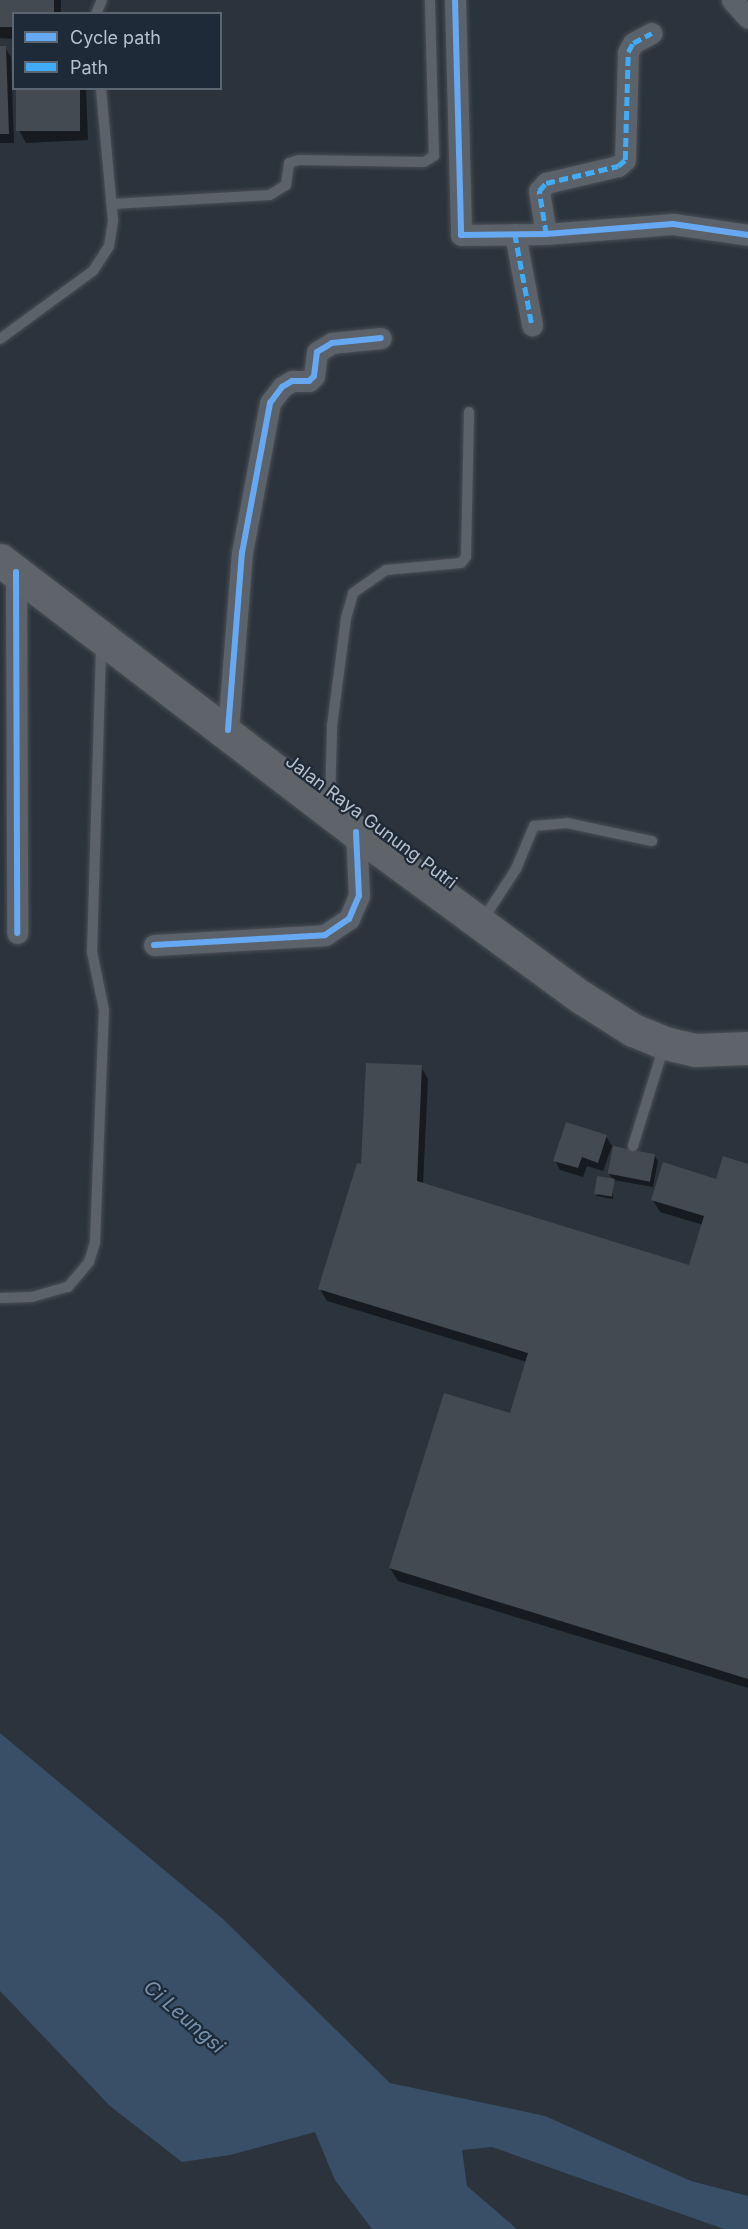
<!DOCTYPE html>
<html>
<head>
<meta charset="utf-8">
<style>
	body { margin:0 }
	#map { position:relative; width:748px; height:2229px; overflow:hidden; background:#2b333c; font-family:Inter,sans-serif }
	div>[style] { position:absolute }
	.water>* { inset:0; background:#394f67 }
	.shadow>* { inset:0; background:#0007 }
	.building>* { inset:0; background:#444a51; transform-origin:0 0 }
	.roads { filter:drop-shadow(0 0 2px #4a4f56) drop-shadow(0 0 2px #4a4f56) }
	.service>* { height:10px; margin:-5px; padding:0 5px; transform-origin:5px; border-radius:5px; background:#5c6269 }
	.minor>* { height:21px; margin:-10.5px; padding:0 10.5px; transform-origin:10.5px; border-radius:10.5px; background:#5c6269 }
	.primary>* { height:33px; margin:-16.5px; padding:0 16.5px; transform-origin:16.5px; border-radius:16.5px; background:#5f646a }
	.quiet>* { height:4.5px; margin-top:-2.25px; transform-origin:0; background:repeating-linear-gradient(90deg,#42abf6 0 9px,transparent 0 13.5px) }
	.cycleway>* { height:6px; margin:-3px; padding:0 3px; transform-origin:3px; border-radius:3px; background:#66a8f1 }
	span { translate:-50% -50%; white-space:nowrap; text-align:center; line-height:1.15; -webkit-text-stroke:4.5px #1e2a37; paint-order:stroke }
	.street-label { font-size:18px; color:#b6c0cc }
	.water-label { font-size:20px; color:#7692af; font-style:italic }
	.legend { position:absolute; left:12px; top:12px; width:210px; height:78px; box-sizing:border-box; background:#1e2a37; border:2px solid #5b6673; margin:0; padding:8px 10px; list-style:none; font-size:18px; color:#b6c0cc }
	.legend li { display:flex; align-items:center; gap:12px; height:30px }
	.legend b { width:30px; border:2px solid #5b6673 }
</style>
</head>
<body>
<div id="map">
	<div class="water">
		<div style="clip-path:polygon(0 1733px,223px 1919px,390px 2083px,545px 2116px,691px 2181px,748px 2196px,748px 2229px,724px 2229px,492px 2147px,462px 2150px,467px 2186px,517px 2229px,372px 2229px,335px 2180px,315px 2132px,230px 2155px,182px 2162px,110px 2106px,0 1991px)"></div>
	</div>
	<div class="shadow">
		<div style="clip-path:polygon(0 0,61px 0,61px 14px,14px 14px,14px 39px,0 38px)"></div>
		<div style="clip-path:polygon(0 48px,5px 48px,11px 57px,14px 143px,0 143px)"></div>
		<div style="clip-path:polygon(18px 88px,86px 88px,88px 140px,26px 143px,19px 130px)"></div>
		<div style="clip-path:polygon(421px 1067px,428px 1079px,423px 1185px,690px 1266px,703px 1225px,660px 1212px,653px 1200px,717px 1181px,748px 1166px,748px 1688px,398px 1581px,390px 1568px,511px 1415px,527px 1362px,327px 1301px,320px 1289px,363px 1166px)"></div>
		<div style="clip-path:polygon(606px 1136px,612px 1146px,603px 1171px,587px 1166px,583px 1177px,560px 1170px,555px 1160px)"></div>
		<div style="clip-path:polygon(654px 1155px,658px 1161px,653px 1187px,613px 1180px,613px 1199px,596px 1196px,613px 1180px,609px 1174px)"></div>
	</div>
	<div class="building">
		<div style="clip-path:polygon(0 0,54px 0,54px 14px,14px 14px,14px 27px,0 27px)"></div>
		<div style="clip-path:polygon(0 46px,6px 46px,9px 134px,0 134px)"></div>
		<div style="left:16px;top:88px;width:64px;height:43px"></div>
		<div style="clip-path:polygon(366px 1063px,422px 1065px,417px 1181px,689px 1265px,704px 1216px,651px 1200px,663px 1162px,716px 1179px,723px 1156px,748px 1164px,748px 1679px,389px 1568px,444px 1393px,510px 1413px,528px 1353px,318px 1289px,357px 1163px,361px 1164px)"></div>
		<div style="clip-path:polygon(566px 1122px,607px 1135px,598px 1163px,582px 1157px,578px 1168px,553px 1161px)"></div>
		<div style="left:613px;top:1146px;width:43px;height:28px;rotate:11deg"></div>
		<div style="left:597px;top:1176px;width:18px;height:18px;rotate:9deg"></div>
	</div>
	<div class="roads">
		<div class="service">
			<div style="left:96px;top:14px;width:15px;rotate:-67deg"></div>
			<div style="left:112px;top:204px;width:158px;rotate:-3.3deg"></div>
			<div style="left:270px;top:195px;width:19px;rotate:-32deg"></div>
			<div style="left:286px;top:185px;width:22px;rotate:-82deg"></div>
			<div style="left:289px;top:163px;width:10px;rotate:-17deg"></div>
			<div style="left:299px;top:160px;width:125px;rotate:0.9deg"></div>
			<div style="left:424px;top:162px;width:12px;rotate:-31deg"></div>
			<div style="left:434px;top:156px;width:156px;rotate:-91.5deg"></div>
			<div style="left:0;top:339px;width:115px;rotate:-36.2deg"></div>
			<div style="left:93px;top:271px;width:30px;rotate:-57deg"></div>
			<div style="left:109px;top:246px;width:25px;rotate:-81deg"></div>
			<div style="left:113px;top:221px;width:134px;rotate:-95.2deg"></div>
			<div style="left:330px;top:805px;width:79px;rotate:-88.5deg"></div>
			<div style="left:332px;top:726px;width:109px;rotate:-82.6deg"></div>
			<div style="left:346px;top:618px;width:26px;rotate:-74deg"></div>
			<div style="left:353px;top:593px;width:40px;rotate:-34.9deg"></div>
			<div style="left:386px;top:570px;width:75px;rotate:-5.3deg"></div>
			<div style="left:461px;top:563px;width:8px;rotate:-50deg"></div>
			<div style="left:466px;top:557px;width:145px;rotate:-88.8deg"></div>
			<div style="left:482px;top:921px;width:62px;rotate:-56.8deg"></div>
			<div style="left:516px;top:869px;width:47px;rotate:-67.3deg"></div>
			<div style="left:534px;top:826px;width:33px;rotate:-5deg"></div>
			<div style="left:567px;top:823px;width:87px;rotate:12deg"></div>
			<div style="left:633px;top:1146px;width:105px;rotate:-72.8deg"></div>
			<div style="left:0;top:1298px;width:32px;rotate:-2deg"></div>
			<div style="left:32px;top:1297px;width:37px;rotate:-16deg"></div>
			<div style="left:68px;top:1287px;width:33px;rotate:-50deg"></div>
			<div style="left:89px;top:1262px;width:21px;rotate:-73deg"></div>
			<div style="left:95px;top:1242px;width:232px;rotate:-87.8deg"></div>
			<div style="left:104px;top:1010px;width:59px;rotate:-101.7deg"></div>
			<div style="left:92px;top:952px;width:308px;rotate:-88.3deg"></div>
		</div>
		<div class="minor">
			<div style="left:455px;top:0;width:235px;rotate:88.5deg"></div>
			<div style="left:461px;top:235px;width:85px;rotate:-0.7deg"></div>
			<div style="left:546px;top:234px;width:127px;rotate:-4.5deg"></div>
			<div style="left:673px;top:224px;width:76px;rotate:8.3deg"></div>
			<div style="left:732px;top:0;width:24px;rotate:48deg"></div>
			<div style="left:515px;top:234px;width:93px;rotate:79.4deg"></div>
			<div style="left:546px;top:234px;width:44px;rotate:-99.2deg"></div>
			<div style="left:539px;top:191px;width:11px;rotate:-49deg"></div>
			<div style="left:546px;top:183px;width:74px;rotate:-13.3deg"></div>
			<div style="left:618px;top:166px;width:9px;rotate:-41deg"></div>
			<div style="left:625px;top:160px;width:108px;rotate:-88.4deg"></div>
			<div style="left:628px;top:52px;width:10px;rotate:-61deg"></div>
			<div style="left:633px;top:43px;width:21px;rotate:-28deg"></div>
			<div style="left:16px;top:572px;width:361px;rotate:89.8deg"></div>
			<div style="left:228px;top:730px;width:178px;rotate:-85.5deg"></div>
			<div style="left:242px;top:553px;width:153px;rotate:-79.4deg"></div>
			<div style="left:270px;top:403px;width:20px;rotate:-53deg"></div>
			<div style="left:282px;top:387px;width:12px;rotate:-31deg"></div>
			<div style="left:292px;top:381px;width:17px"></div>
			<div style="left:309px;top:381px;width:7px;rotate:-45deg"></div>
			<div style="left:314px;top:376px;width:24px;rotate:-83deg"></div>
			<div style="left:317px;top:352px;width:17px;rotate:-31deg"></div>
			<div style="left:332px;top:343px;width:49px;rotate:-5.8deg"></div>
			<div style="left:154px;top:945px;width:171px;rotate:-3.3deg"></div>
			<div style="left:325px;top:935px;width:29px;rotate:-34deg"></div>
			<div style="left:349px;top:919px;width:25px;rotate:-67deg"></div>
			<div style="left:359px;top:896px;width:64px;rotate:-92.7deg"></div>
		</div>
		<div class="primary">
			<div style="left:0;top:560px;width:448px;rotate:37.4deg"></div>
			<div style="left:356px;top:832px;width:279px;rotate:36.3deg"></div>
			<div style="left:581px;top:997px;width:62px;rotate:32.4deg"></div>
			<div style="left:633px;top:1030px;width:35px;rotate:22deg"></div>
			<div style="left:665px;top:1043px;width:31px;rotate:13deg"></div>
			<div style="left:695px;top:1050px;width:53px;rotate:-2.2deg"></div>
		</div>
	</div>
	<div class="quiet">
		<div style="left:515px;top:234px;width:93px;rotate:79.4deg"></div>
		<div style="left:546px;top:234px;width:44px;rotate:-99.2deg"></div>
		<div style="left:539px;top:191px;width:11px;rotate:-49deg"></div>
		<div style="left:546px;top:183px;width:74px;rotate:-13.3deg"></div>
		<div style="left:618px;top:166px;width:9px;rotate:-41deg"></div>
		<div style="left:625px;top:160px;width:108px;rotate:-88.4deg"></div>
		<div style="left:628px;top:52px;width:10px;rotate:-61deg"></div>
		<div style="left:633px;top:43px;width:21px;rotate:-28deg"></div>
	</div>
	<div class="cycleway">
		<div style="left:455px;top:0;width:235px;rotate:88.5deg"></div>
		<div style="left:461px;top:235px;width:85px;rotate:-0.7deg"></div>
		<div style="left:546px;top:234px;width:127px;rotate:-4.5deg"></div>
		<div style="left:673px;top:224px;width:76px;rotate:8.3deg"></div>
		<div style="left:16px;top:572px;width:361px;rotate:89.8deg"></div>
		<div style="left:228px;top:730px;width:178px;rotate:-85.5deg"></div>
		<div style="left:242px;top:553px;width:153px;rotate:-79.4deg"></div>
		<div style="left:270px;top:403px;width:20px;rotate:-53deg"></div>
		<div style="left:282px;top:387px;width:12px;rotate:-31deg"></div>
		<div style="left:292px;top:381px;width:17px"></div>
		<div style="left:309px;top:381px;width:7px;rotate:-45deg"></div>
		<div style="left:314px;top:376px;width:24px;rotate:-83deg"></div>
		<div style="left:317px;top:352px;width:17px;rotate:-31deg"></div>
		<div style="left:332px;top:343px;width:49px;rotate:-5.8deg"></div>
		<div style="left:154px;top:945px;width:171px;rotate:-3.3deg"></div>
		<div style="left:325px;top:935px;width:29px;rotate:-34deg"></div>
		<div style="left:349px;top:919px;width:25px;rotate:-67deg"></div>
		<div style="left:359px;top:896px;width:64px;rotate:-92.7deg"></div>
	</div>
	<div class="street-label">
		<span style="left:371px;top:822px;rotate:37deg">Jalan Raya Gunung Putri</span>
	</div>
	<div class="water-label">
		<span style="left:184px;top:2017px;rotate:41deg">Ci Leungsi</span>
	</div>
	<ul class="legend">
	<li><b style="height:8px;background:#66a8f1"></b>Cycle path</li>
	<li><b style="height:8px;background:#42abf6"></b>Path</li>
	</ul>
</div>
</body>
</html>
